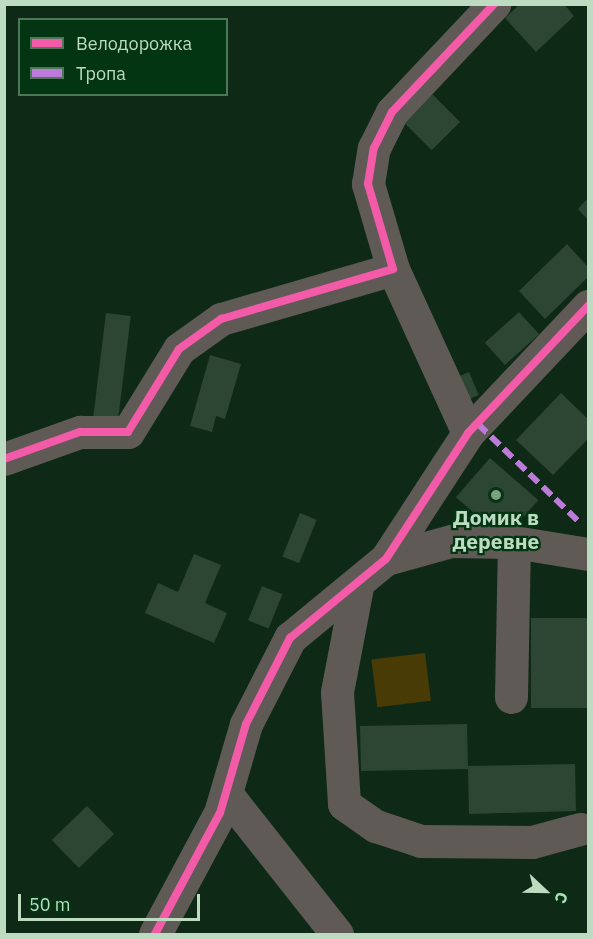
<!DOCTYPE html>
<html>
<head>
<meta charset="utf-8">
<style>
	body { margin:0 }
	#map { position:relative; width:593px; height:939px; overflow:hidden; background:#0e2a16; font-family:"IBM Plex Sans",sans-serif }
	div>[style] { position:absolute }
	.green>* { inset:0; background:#493b06; transform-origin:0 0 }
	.building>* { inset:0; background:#2d4533; transform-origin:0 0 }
	.minor>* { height:33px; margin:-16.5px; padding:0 16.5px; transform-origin:16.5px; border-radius:16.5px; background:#605a56 }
	.quiet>* { height:6px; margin-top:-3px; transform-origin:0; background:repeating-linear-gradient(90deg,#bd7bd9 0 12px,transparent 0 18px) }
	.cycleway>* { height:8px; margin:-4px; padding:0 4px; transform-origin:4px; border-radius:4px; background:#f35aa7 }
	.dots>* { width:16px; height:16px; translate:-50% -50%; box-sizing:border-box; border:3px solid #033512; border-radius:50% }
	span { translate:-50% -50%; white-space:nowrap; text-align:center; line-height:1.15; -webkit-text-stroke:4.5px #033512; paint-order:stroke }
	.poi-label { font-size:21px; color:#bcdbc0; font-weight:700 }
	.frame { position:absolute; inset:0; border:6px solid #bcdbc0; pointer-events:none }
	.legend { position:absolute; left:18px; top:18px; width:210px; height:78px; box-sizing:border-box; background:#033512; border:2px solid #4d7758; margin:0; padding:8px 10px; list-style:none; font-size:18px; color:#bcdbc0 }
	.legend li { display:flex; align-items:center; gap:12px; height:30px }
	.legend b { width:30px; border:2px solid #4d7758 }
	.north { position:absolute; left:515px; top:861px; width:60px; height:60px; -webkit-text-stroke:4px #033512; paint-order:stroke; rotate:112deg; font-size:16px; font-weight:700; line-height:24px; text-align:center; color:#bcdbc0 }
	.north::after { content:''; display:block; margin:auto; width:21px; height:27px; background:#bcdbc0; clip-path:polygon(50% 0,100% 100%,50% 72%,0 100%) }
	.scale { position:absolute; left:18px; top:894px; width:182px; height:27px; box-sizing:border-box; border:3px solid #bcdbc0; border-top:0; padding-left:8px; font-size:18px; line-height:21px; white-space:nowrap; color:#bcdbc0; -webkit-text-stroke:4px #033512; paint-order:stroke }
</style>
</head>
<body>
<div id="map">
	<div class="green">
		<div style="left:425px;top:653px;width:48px;height:54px;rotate:83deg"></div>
	</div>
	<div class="building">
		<div style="clip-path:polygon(520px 4px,564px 4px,574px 16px,536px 52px,505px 18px)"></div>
		<div style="left:431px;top:93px;width:41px;height:40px;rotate:45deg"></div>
		<div style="clip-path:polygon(588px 198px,588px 220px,578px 209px)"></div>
		<div style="clip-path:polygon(567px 244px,588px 267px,588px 277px,545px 319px,519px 291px)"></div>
		<div style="left:519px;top:312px;width:30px;height:46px;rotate:48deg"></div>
		<div style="left:106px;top:313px;width:25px;height:104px;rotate:7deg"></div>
		<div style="clip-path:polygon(210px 355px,241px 364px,225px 419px,216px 416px,212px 432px,190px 426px)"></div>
		<div style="left:469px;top:372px;width:25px;height:14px;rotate:67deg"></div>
		<div style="clip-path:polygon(561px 393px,588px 419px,588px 439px,553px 475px,516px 440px)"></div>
		<div style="left:490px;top:458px;width:64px;height:52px;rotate:41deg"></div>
		<div style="left:300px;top:513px;width:18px;height:47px;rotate:22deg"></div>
		<div style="clip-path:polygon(194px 554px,221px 565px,205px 603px,227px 613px,214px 643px,145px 613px,158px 583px,178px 592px)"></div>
		<div style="left:262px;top:586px;width:22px;height:37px;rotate:22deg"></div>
		<div style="left:588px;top:618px;width:90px;height:57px;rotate:90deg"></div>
		<div style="clip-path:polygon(467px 724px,468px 766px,575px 764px,576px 811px,469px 814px,468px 769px,361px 771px,360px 726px)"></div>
		<div style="left:87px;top:806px;width:39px;height:49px;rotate:46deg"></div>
	</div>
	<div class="minor">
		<div style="left:393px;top:269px;width:180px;rotate:65.4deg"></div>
		<div style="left:4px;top:459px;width:81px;rotate:-19.6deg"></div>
		<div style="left:80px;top:432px;width:48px"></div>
		<div style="left:128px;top:432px;width:97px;rotate:-58.4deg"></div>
		<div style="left:179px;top:349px;width:52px;rotate:-35.5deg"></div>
		<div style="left:221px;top:319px;width:179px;rotate:-16.2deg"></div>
		<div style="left:393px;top:269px;width:89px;rotate:-106.4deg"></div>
		<div style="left:368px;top:184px;width:36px;rotate:-81deg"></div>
		<div style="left:374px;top:148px;width:40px;rotate:-63.4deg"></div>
		<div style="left:392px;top:112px;width:149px;rotate:-46.6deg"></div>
		<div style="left:386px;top:559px;width:67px;rotate:-15.5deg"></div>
		<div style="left:451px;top:541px;width:63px;rotate:0.9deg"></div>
		<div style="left:514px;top:542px;width:75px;rotate:9.2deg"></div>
		<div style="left:357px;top:587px;width:107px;rotate:100.8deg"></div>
		<div style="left:337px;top:692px;width:112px;rotate:86.4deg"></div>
		<div style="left:344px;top:804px;width:39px;rotate:35deg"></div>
		<div style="left:376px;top:826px;width:47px;rotate:18.4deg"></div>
		<div style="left:421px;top:841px;width:111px;rotate:0.5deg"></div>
		<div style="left:532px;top:842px;width:50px;rotate:-15.2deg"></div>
		<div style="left:511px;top:697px;width:155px;rotate:-88.9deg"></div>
		<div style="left:228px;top:796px;width:176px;rotate:51.7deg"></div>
		<div style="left:155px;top:934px;width:137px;rotate:-61.8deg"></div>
		<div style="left:220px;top:813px;width:93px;rotate:-73.7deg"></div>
		<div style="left:246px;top:724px;width:97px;rotate:-62.9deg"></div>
		<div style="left:290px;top:638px;width:124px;rotate:-39.5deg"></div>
		<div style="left:386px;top:559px;width:150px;rotate:-56.9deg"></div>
		<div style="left:468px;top:433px;width:175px;rotate:-46.6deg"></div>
	</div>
	<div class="quiet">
		<div style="left:478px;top:424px;width:142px;rotate:44.1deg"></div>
	</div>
	<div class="cycleway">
		<div style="left:4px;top:459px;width:81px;rotate:-19.6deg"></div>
		<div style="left:80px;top:432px;width:48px"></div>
		<div style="left:128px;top:432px;width:97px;rotate:-58.4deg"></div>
		<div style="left:179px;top:349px;width:52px;rotate:-35.5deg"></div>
		<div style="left:221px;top:319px;width:179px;rotate:-16.2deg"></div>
		<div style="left:393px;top:269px;width:89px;rotate:-106.4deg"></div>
		<div style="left:368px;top:184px;width:36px;rotate:-81deg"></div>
		<div style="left:374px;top:148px;width:40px;rotate:-63.4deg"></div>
		<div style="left:392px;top:112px;width:149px;rotate:-46.6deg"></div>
		<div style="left:155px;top:934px;width:137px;rotate:-61.8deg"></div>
		<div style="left:220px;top:813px;width:93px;rotate:-73.7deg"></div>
		<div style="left:246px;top:724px;width:97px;rotate:-62.9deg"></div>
		<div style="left:290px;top:638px;width:124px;rotate:-39.5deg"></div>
		<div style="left:386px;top:559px;width:150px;rotate:-56.9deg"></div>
		<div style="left:468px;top:433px;width:175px;rotate:-46.6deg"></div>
	</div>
	<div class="dots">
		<div style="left:496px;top:495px;background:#7f9d84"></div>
	</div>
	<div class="poi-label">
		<span style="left:496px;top:529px">Домик в<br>деревне</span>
	</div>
	<div class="frame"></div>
	<ul class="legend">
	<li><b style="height:8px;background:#f35aa7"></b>Велодорожка</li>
	<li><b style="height:8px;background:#bd7bd9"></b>Тропа</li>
	</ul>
	<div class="north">С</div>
	<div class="scale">50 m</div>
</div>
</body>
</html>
